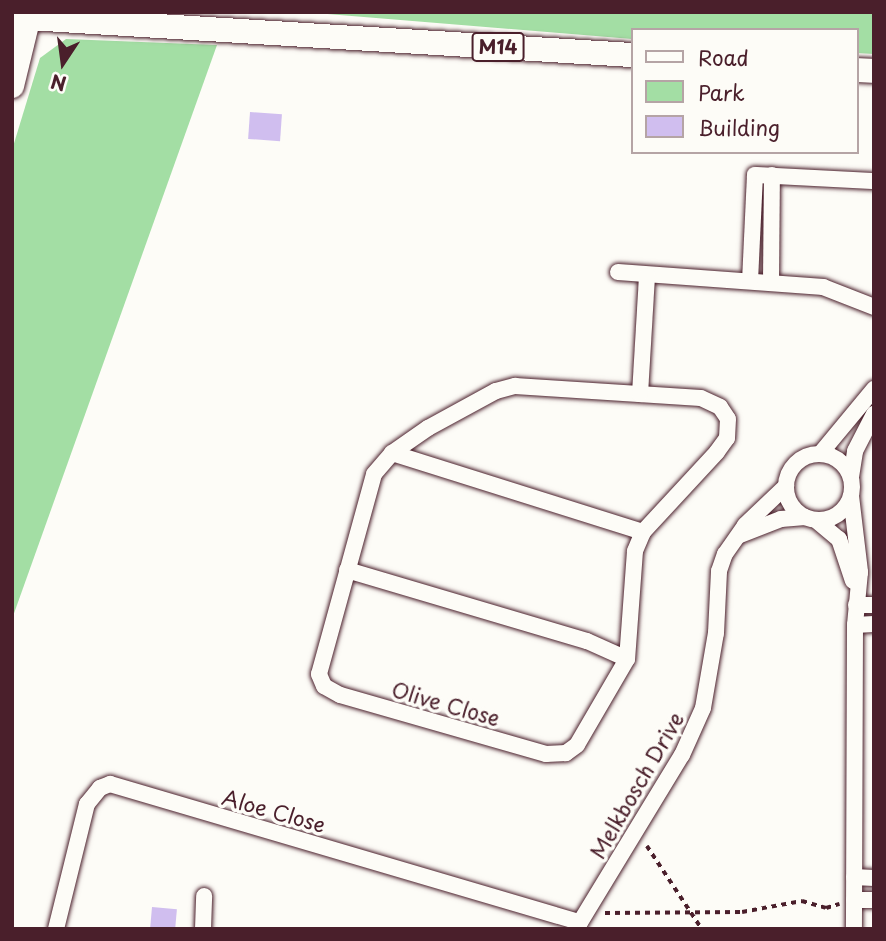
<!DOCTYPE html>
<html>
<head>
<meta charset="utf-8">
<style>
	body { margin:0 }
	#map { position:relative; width:886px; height:941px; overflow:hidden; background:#fdfcf7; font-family:"Playpen Sans",sans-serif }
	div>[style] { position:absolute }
	.green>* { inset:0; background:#a3dea4 }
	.building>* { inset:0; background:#d0beef; transform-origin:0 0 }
	.path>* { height:3.5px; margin-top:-1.75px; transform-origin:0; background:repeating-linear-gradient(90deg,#4a1f2b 0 5px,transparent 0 10px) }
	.roads { filter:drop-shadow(0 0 2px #4a1f2b) drop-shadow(0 0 2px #4a1f2b) }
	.minor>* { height:16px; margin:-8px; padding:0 8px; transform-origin:8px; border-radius:8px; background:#fdfcf7 }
	.minor>.ring { margin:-8px; padding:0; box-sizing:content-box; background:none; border:16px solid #fdfcf7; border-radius:50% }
	.primary>* { height:24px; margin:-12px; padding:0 12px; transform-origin:12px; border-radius:12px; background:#fdfcf7 }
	span { translate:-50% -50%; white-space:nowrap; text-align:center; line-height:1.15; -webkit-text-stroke:7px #fdfcf7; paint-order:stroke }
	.shield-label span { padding:2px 5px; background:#fdfcf7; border:2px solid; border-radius:5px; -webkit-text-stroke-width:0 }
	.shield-label { font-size:19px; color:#4a1f2b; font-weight:700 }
	.street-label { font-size:21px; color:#4a1f2b }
	.frame { position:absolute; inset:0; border:14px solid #4a1f2b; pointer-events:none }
	.legend { position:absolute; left:631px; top:28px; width:228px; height:126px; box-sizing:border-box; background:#fdfcf7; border:2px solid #b5a4a5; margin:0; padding:9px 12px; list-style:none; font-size:21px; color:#4a1f2b }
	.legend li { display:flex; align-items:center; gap:14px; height:35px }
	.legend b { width:35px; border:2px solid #b5a4a5 }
	.north { position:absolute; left:28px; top:28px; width:70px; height:70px; -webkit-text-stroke:5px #fdfcf7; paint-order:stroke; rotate:193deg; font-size:19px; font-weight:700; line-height:28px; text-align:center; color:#4a1f2b }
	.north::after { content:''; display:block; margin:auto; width:24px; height:32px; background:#4a1f2b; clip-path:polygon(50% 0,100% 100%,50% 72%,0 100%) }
</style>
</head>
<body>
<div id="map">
	<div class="green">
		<div style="clip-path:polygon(303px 12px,874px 12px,874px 54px,856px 53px,856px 30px,632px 30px,632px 39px)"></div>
		<div style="clip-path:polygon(66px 39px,217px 45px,12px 619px,12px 150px,40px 58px)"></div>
	</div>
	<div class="building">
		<div style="left:250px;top:112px;width:32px;height:27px;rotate:4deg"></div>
		<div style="left:152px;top:907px;width:25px;height:22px;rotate:5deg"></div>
	</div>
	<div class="path">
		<div style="left:647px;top:846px;width:100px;rotate:56.5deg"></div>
		<div style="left:605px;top:913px;width:137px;rotate:-0.4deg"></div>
		<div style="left:742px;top:912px;width:61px;rotate:-10.4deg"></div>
		<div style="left:802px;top:901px;width:25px;rotate:16deg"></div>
		<div style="left:826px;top:908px;width:14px;rotate:-17deg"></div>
	</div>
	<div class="roads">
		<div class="minor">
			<div style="left:618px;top:272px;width:206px;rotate:4.2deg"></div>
			<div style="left:823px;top:287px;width:55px;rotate:21.4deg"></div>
			<div style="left:750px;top:281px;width:106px;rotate:-87.3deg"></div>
			<div style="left:755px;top:175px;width:119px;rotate:2.9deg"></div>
			<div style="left:771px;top:282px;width:107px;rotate:-89.5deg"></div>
			<div style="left:515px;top:386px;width:186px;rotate:3.7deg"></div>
			<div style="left:701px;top:398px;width:21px;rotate:25deg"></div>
			<div style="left:720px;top:407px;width:14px;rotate:56deg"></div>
			<div style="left:728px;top:419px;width:19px;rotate:93deg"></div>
			<div style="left:727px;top:438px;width:17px;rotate:126deg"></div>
			<div style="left:717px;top:452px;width:109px;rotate:132.8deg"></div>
			<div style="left:643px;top:532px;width:21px;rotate:113deg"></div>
			<div style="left:635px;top:551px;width:108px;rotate:94.2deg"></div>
			<div style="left:627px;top:659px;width:99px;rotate:120.2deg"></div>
			<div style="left:577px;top:745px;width:14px;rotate:144deg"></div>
			<div style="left:566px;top:753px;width:20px;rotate:177deg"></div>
			<div style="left:546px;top:754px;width:214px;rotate:-164deg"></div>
			<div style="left:340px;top:695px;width:18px;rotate:-151deg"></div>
			<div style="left:324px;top:686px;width:13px;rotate:-113deg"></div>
			<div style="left:319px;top:674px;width:207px;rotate:-74.6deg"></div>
			<div style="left:374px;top:474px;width:28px;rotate:-49deg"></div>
			<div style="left:392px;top:453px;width:44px;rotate:-34.8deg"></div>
			<div style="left:428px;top:428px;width:77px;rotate:-28.6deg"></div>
			<div style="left:496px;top:391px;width:20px;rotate:-15deg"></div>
			<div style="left:640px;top:394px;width:118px;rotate:-86.6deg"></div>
			<div style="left:392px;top:453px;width:263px;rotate:17.5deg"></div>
			<div class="ring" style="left:786px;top:454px;width:50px;height:50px"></div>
			<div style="left:820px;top:454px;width:85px;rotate:-50.3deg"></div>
			<div style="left:851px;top:477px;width:26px;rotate:-81deg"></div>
			<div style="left:855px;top:451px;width:42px;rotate:-62.8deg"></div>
			<div style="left:851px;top:496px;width:77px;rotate:83.2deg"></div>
			<div style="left:860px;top:572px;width:53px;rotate:95.4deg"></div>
			<div style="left:855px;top:625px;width:304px;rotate:90.2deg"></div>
			<div style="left:816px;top:520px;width:30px;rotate:40deg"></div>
			<div style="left:839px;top:539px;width:44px;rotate:71.6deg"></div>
			<div style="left:740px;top:535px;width:44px;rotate:-21.3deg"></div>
			<div style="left:781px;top:519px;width:24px;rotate:-5deg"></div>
			<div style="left:347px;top:570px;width:250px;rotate:16.5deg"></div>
			<div style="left:587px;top:641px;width:44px;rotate:24.2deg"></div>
			<div style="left:856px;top:605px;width:18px"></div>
			<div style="left:855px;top:625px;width:19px;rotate:-3deg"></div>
			<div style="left:854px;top:877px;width:20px;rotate:3deg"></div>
			<div style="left:854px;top:900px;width:20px"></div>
			<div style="left:56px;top:929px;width:129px;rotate:-76.1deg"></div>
			<div style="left:87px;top:804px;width:21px;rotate:-51deg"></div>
			<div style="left:100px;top:788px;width:11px;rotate:-22deg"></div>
			<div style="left:110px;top:784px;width:490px;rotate:16.4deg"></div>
			<div style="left:203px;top:929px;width:33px;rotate:-88deg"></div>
			<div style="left:576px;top:929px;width:204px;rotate:-58.7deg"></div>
			<div style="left:682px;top:755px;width:51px;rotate:-65.9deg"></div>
			<div style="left:703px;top:708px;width:76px;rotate:-80.2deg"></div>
			<div style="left:716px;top:633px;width:62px;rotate:-87.2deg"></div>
			<div style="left:719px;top:571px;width:18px;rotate:-71deg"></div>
			<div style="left:725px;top:554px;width:35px;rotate:-55deg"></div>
			<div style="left:745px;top:525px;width:57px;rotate:-43.6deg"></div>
		</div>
		<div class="primary">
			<div style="left:12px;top:17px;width:621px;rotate:3.51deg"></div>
			<div style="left:856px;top:70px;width:18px;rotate:3deg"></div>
			<div style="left:12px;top:86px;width:76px;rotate:-76.3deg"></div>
		</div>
	</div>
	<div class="shield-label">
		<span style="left:498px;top:47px">M14</span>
	</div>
	<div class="street-label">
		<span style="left:446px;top:703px;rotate:16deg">Olive Close</span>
		<span style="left:636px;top:785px;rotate:-60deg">Melkbosch Drive</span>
		<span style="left:274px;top:810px;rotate:16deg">Aloe Close</span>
	</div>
	<div class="frame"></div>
	<ul class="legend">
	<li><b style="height:9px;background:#fdfcf7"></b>Road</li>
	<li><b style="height:19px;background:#a3dea4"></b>Park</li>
	<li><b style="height:19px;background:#d0beef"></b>Building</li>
	</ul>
	<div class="north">N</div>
</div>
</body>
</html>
